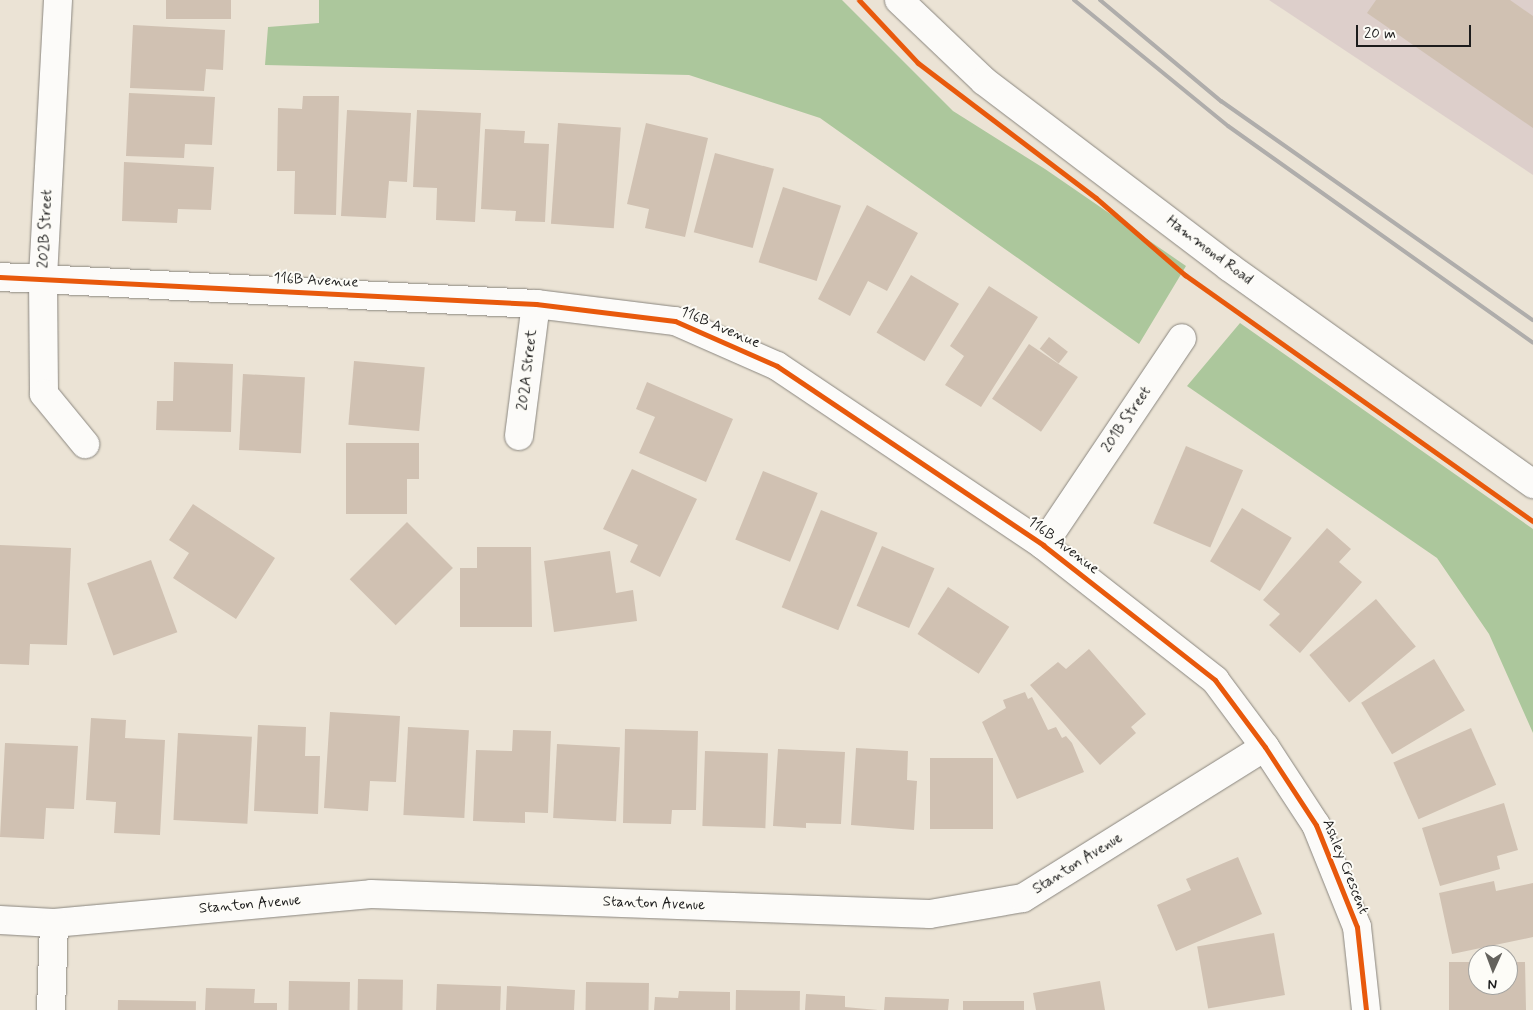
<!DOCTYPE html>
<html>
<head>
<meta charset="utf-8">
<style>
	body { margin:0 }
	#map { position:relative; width:1533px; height:1010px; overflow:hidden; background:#ebe3d5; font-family:Mynerve,sans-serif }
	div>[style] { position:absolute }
	.industrial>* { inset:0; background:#ddcfcb }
	.forest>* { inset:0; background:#acc79c }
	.building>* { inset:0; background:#d0c1b2; transform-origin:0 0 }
	.roads { filter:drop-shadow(0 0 1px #8a867f) drop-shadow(0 0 1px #8a867f) }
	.minor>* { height:28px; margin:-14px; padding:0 14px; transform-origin:14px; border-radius:14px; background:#fcfbf9 }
	.rail>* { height:4px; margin:-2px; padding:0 2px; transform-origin:2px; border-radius:2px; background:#afadab }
	.cycleway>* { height:5px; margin:-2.5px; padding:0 2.5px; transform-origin:2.5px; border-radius:2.5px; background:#e8590c }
	span { translate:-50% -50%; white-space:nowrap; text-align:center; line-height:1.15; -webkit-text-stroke:4px #fdfcf7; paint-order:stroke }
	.street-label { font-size:15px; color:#1c1c1c }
	.north { position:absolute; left:1468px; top:945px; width:50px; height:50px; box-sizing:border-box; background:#fdfcf7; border:1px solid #a3a29f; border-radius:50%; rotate:182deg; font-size:14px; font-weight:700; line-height:20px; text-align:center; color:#1c1c1c }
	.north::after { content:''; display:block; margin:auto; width:18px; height:22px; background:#64625d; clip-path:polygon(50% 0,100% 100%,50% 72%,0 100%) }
	.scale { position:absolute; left:1356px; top:25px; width:115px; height:22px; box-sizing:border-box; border:2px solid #1c1c1c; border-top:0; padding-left:6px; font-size:15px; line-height:18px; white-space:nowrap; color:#1c1c1c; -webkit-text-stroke:4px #fdfcf7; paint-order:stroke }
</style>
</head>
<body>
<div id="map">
	<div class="industrial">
		<div style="clip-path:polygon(1269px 0,1533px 0,1533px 175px)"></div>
	</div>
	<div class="forest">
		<div style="clip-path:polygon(319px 0,842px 0,953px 111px,1045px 169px,1186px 266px,1139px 344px,820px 118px,689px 75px,265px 65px,268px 27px,319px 23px)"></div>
		<div style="clip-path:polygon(1240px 323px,1533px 529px,1533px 733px,1489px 634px,1437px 558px,1187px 386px)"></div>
	</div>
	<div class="building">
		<div style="left:166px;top:0;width:65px;height:19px"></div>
		<div style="clip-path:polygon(1376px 0,1510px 0,1533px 16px,1533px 128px,1367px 13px)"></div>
		<div style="clip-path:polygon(133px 25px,225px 30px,223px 70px,206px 69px,204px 91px,130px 88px)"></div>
		<div style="clip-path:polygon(129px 93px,215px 97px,212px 145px,185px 144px,184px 158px,126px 156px)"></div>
		<div style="clip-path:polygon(303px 96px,339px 96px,336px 215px,294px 214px,295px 171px,277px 171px,278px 108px,302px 109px)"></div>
		<div style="clip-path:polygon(347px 110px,411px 113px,407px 182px,389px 181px,386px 218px,341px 216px)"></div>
		<div style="clip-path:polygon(417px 110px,481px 113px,475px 222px,436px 220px,437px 188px,413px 187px)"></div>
		<div style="left:558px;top:123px;width:63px;height:101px;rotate:4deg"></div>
		<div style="clip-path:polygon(646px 123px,708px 138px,685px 237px,645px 228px,649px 209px,627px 204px)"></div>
		<div style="clip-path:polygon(485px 129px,525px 131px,524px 143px,549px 144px,545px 222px,515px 221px,516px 211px,481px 209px)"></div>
		<div style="left:715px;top:153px;width:61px;height:82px;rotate:15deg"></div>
		<div style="clip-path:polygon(124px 162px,214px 167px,211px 210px,178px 209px,177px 223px,122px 221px)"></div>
		<div style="left:783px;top:187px;width:61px;height:79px;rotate:18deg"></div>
		<div style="clip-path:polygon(867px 205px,918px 233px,887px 291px,868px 281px,850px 316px,818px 299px)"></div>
		<div style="left:911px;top:275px;width:56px;height:67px;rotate:31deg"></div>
		<div style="clip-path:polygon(989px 286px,1038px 317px,981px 407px,945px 385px,964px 356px,950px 346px)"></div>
		<div style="left:1049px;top:337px;width:24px;height:15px;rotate:38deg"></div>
		<div style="left:1029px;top:344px;width:59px;height:66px;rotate:34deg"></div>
		<div style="left:354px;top:361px;width:71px;height:64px;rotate:5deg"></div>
		<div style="clip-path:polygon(174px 362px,233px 364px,231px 432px,156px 430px,157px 401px,173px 401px)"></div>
		<div style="left:243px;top:374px;width:62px;height:76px;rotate:3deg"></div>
		<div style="clip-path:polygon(647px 382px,733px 419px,706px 482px,639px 453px,655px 417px,636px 409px)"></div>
		<div style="clip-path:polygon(346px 443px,419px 443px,419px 479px,407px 479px,407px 514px,346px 514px)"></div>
		<div style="left:1186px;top:446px;width:62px;height:84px;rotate:23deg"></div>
		<div style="clip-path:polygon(632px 469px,697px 499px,660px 577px,630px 562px,638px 545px,603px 529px)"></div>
		<div style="left:763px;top:471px;width:59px;height:74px;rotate:22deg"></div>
		<div style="clip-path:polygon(193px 504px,275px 558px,236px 619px,173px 578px,189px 553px,169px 540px)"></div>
		<div style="left:1242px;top:508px;width:58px;height:62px;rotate:31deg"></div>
		<div style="left:821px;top:510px;width:61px;height:105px;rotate:22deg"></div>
		<div style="left:407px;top:522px;width:65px;height:81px;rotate:45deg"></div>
		<div style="clip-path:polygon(1327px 528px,1351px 549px,1339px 562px,1362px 582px,1300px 653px,1269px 625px,1280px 614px,1263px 600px)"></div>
		<div style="clip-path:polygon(0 545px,71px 548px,67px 645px,30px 644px,29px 665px,0 664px)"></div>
		<div style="left:882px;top:546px;width:57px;height:65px;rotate:23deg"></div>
		<div style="clip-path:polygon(477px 547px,531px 547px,532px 627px,460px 627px,460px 568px,477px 568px)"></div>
		<div style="clip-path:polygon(610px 551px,616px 593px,633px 590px,637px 621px,554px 632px,544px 561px)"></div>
		<div style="left:151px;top:560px;width:77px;height:68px;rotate:70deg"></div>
		<div style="left:948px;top:587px;width:73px;height:56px;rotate:33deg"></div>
		<div style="left:1376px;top:599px;width:62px;height:87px;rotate:50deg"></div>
		<div style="clip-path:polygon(1089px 649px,1146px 714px,1131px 727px,1136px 733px,1100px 765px,1030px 685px,1058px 662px,1066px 669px)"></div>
		<div style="left:1434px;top:659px;width:60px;height:85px;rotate:59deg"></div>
		<div style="clip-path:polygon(1025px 692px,1028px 699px,1032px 697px,1048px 730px,1056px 727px,1062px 738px,1066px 736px,1072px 743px,1084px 772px,1017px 799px,982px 722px,1006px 708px,1003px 700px)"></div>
		<div style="clip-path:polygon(330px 712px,400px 716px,396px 782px,370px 781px,368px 811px,324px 808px)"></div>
		<div style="clip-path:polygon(91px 718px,126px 720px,125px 738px,165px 740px,160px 835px,114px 833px,116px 802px,86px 800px)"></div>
		<div style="clip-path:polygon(258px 725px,306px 727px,305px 756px,320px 756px,318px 814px,254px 811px)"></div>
		<div style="left:408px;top:727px;width:61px;height:88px;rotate:3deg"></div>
		<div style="left:1471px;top:728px;width:62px;height:85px;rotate:66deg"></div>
		<div style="clip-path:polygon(625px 729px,698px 731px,696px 810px,672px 810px,671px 824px,623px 823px)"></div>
		<div style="clip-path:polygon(513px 730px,551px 731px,548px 813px,525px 812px,525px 823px,473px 821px,476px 750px,512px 751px)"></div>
		<div style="left:178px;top:733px;width:74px;height:87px;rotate:3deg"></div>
		<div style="clip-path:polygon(5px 743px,78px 746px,74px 809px,46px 808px,44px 839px,0 837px)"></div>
		<div style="left:557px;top:744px;width:63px;height:74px;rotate:3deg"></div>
		<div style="clip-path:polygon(856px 748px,908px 751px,907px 780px,917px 781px,914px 830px,851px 825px)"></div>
		<div style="clip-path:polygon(778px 749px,845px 752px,841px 824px,806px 823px,806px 828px,773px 826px)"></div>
		<div style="left:705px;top:751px;width:63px;height:75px;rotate:2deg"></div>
		<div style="left:993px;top:758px;width:71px;height:63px;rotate:90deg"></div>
		<div style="clip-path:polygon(1504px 803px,1518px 850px,1497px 856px,1500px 869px,1440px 886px,1422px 828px)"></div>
		<div style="clip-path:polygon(1238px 857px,1262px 914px,1176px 951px,1157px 905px,1191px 890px,1186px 879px)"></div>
		<div style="clip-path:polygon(1494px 881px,1496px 891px,1533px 883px,1533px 937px,1452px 954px,1439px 893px)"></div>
		<div style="left:1274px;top:933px;width:63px;height:78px;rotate:80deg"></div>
		<div style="clip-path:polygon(1449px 962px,1478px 962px,1478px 985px,1508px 985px,1508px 962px,1525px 962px,1526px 1010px,1449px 1010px)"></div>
		<div style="left:358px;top:979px;width:45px;height:31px;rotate:1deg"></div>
		<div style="left:289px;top:981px;width:61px;height:29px;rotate:1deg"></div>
		<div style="clip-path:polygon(1100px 981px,1105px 1010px,1036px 1010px,1033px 993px)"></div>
		<div style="left:586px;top:982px;width:63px;height:28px;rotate:1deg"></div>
		<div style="left:437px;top:984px;width:64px;height:26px;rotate:2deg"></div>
		<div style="clip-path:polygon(507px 986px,575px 990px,574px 1010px,506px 1010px)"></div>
		<div style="clip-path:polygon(206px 988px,255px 989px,254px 1003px,277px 1003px,277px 1010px,205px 1010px)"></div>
		<div style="left:736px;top:990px;width:64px;height:20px;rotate:1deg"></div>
		<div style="clip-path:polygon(679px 991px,730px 992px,730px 1010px,654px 1010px,655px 997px,678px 998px)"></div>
		<div style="clip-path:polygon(806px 994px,845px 996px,845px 1007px,878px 1010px,805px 1010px)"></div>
		<div style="clip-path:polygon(885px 997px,949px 999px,948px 1010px,884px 1010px)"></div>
		<div style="left:118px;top:1000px;width:78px;height:10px;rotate:1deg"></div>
		<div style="left:963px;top:1001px;width:61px;height:9px"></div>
	</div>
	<div class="roads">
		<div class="minor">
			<div style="left:58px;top:0;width:279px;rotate:93.1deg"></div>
			<div style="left:43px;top:279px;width:115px;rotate:89.5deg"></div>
			<div style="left:44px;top:394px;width:65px;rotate:50.6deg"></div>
			<div style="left:899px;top:0;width:117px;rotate:43.6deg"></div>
			<div style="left:984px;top:81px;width:308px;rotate:37.2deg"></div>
			<div style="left:1229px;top:267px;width:374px;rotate:35.5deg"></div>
			<div style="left:0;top:277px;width:537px;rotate:2.88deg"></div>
			<div style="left:536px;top:304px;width:140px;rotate:7deg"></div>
			<div style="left:675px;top:321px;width:111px;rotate:23.8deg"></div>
			<div style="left:777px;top:366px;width:321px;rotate:33.9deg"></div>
			<div style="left:1043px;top:545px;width:219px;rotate:38.1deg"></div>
			<div style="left:1215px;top:680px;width:84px;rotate:53.3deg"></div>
			<div style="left:1265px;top:747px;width:93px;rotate:56.8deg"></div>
			<div style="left:1316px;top:825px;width:110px;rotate:68.1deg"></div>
			<div style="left:1357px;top:927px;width:83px;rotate:83.8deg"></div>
			<div style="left:519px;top:436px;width:133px;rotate:-82.7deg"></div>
			<div style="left:1043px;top:545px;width:249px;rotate:-56.1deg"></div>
			<div style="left:0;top:920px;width:54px;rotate:3.2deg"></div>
			<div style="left:54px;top:923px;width:318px;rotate:-5.2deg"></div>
			<div style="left:371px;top:894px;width:559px;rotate:2.05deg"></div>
			<div style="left:930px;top:914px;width:94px;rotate:-9.8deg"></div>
			<div style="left:1023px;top:898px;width:285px;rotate:-32deg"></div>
			<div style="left:51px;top:1010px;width:87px;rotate:-88deg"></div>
		</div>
	</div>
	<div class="rail">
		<div style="left:1074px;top:0;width:199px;rotate:39.3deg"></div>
		<div style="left:1228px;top:126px;width:374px;rotate:35.4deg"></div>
		<div style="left:1100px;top:0;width:158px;rotate:39.9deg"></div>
		<div style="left:1221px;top:101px;width:381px;rotate:35.1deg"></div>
	</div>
	<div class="cycleway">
		<div style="left:859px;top:0;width:86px;rotate:46.9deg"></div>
		<div style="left:918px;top:63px;width:223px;rotate:37.2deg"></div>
		<div style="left:1096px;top:198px;width:118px;rotate:40.9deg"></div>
		<div style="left:1185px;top:275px;width:426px;rotate:35.3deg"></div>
		<div style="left:0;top:277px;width:537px;rotate:2.88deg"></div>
		<div style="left:536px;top:304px;width:140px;rotate:7deg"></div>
		<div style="left:675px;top:321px;width:111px;rotate:23.8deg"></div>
		<div style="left:777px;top:366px;width:321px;rotate:33.9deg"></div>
		<div style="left:1043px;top:545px;width:219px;rotate:38.1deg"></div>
		<div style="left:1215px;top:680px;width:84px;rotate:53.3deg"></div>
		<div style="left:1265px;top:747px;width:93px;rotate:56.8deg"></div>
		<div style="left:1316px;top:825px;width:110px;rotate:68.1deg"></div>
		<div style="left:1357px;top:927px;width:83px;rotate:83.8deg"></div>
	</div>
	<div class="street-label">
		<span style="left:46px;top:229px;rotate:-87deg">202B Street</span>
		<span style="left:1209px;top:251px;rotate:37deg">Hammond Road</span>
		<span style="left:316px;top:281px;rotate:3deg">116B Avenue</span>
		<span style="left:720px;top:328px;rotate:23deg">116B Avenue</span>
		<span style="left:528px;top:370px;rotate:-83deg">202A Street</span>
		<span style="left:1127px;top:420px;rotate:-56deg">201B Street</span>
		<span style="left:1063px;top:546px;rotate:37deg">116B Avenue</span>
		<span style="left:1078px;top:864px;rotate:-32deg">Stanton Avenue</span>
		<span style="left:1345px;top:867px;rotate:68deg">Ashley Crescent</span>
		<span style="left:654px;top:904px;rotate:2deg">Stanton Avenue</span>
		<span style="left:250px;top:905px;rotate:-5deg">Stanton Avenue</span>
	</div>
	<div class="north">N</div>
	<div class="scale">20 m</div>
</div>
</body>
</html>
